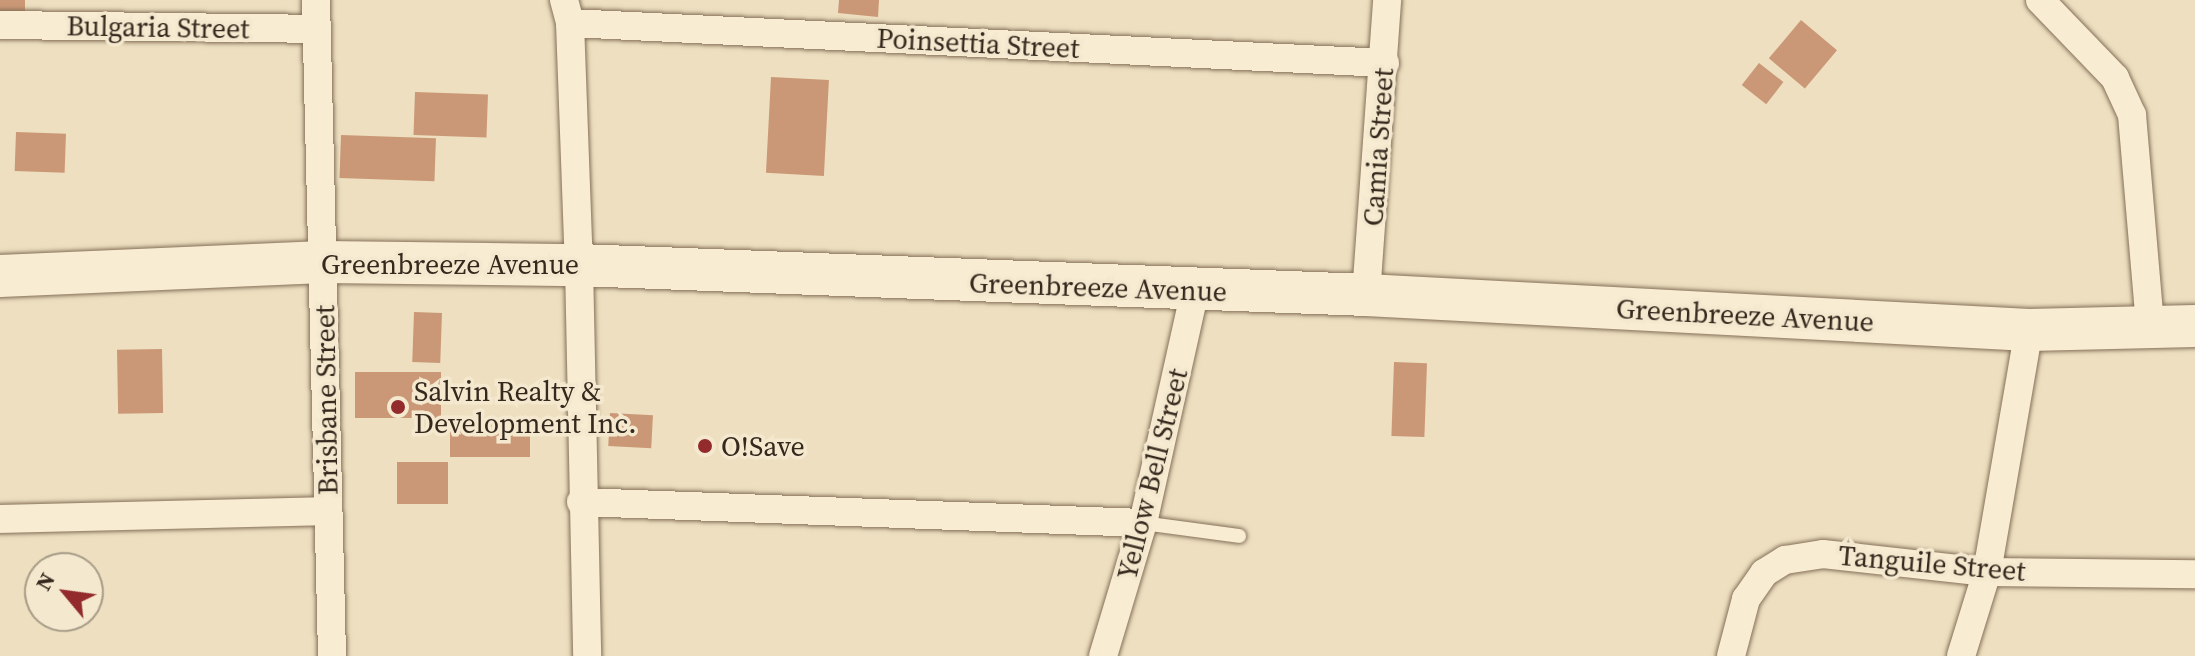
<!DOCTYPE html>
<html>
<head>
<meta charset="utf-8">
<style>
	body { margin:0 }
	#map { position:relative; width:2195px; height:656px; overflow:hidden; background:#eddfc0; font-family:"Source Serif 4",serif }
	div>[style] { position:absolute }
	.building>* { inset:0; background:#ca9876; transform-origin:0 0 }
	.roads { filter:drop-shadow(0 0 2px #857058) drop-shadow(0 0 2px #857058) }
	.lane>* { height:14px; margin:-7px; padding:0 7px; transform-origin:7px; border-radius:7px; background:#f8ecd3 }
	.street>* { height:28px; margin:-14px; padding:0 14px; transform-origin:14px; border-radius:14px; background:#f8ecd3 }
	.secondary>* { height:42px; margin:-21px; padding:0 21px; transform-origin:21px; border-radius:21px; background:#f8ecd3 }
	.dots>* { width:22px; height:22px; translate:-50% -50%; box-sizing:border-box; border:4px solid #f4e9cf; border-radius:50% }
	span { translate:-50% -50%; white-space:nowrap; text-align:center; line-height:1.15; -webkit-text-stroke:7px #f4e9cf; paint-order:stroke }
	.street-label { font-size:28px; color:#35281d }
	.poi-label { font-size:28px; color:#35281d }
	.left { translate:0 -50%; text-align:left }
	.north { position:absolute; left:24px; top:552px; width:80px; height:80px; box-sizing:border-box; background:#f4e9cf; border:2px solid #a89c88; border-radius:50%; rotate:299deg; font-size:22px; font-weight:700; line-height:32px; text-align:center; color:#35281d }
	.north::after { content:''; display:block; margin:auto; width:28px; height:36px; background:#932a2c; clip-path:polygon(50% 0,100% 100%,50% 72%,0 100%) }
</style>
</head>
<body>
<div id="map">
	<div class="building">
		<div style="left:0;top:0;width:25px;height:12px"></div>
		<div style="clip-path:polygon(839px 0,879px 0,878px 17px,838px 13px)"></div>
		<div style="left:1801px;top:20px;width:47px;height:50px;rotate:40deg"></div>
		<div style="left:1759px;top:63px;width:31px;height:28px;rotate:38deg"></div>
		<div style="left:771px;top:77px;width:58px;height:96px;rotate:3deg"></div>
		<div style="left:415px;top:92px;width:73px;height:43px;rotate:2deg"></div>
		<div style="left:16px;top:132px;width:50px;height:39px;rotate:2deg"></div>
		<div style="left:341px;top:135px;width:95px;height:43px;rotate:2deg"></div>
		<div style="left:414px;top:312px;width:28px;height:50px;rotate:2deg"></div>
		<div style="left:162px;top:349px;width:64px;height:45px;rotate:89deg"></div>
		<div style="left:1394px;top:362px;width:33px;height:74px;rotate:2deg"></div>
		<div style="left:441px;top:372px;width:46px;height:86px;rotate:90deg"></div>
		<div style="left:610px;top:413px;width:43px;height:33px;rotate:3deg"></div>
		<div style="left:450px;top:421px;width:80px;height:36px"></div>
		<div style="left:448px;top:462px;width:42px;height:51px;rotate:90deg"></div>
	</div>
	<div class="roads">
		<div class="lane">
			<div style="left:1143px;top:523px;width:97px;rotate:7.7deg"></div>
		</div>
		<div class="street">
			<div style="left:316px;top:0;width:656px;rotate:88.6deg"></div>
			<div style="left:564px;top:0;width:24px;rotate:75deg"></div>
			<div style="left:570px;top:23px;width:242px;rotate:87.9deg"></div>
			<div style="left:579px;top:265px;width:391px;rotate:88.8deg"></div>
			<div style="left:2040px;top:0;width:108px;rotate:46.1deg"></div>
			<div style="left:2115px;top:78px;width:41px;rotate:65.3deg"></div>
			<div style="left:2132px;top:115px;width:212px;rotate:85.1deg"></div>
			<div style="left:570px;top:23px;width:816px;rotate:2.81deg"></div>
			<div style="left:0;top:25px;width:317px;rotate:0.7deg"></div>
			<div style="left:1366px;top:295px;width:296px;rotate:-85.9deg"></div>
			<div style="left:581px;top:502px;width:562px;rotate:2.14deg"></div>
			<div style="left:0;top:519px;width:328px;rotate:-1.4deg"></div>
			<div style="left:1103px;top:656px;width:139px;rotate:-73.3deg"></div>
			<div style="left:1143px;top:523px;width:238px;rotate:-77.4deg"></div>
			<div style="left:1731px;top:656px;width:59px;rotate:-75.3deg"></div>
			<div style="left:1746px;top:599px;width:32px;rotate:-55deg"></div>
			<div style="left:1764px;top:573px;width:25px;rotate:-32deg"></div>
			<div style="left:1785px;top:560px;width:38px;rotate:-9deg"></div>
			<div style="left:1823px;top:554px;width:165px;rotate:6.3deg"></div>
			<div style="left:1987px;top:572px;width:208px;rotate:0.6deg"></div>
			<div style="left:1961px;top:656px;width:88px;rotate:-72.8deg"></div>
			<div style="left:1987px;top:572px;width:246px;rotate:-80.2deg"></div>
		</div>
		<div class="secondary">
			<div style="left:0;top:276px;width:323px;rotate:-2.5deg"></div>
			<div style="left:323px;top:262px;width:256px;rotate:0.7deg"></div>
			<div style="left:579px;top:265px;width:788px;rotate:2.18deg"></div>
			<div style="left:1366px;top:295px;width:664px;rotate:3.02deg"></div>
			<div style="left:2029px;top:330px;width:166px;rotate:-1.4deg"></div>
		</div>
	</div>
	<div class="dots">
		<div style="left:398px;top:407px;background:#932a2c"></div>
		<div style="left:705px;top:446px;background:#932a2c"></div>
	</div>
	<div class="street-label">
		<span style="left:158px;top:27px;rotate:1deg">Bulgaria Street</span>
		<span style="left:978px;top:43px;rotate:3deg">Poinsettia Street</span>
		<span style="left:1378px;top:147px;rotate:-86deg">Camia Street</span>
		<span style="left:450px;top:264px">Greenbreeze Avenue</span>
		<span style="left:1098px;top:287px;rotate:2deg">Greenbreeze Avenue</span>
		<span style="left:1745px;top:315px;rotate:3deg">Greenbreeze Avenue</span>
		<span style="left:326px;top:400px;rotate:-91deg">Brisbane Street</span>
		<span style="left:1152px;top:474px;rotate:-76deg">Yellow Bell Street</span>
		<span style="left:1932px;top:563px;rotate:5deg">Tanguile Street</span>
	</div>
	<div class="poi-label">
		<span class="left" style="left:414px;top:407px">Salvin Realty &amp;<br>Development Inc.</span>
		<span class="left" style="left:721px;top:446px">O!Save</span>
	</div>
	<div class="north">N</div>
</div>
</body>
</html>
